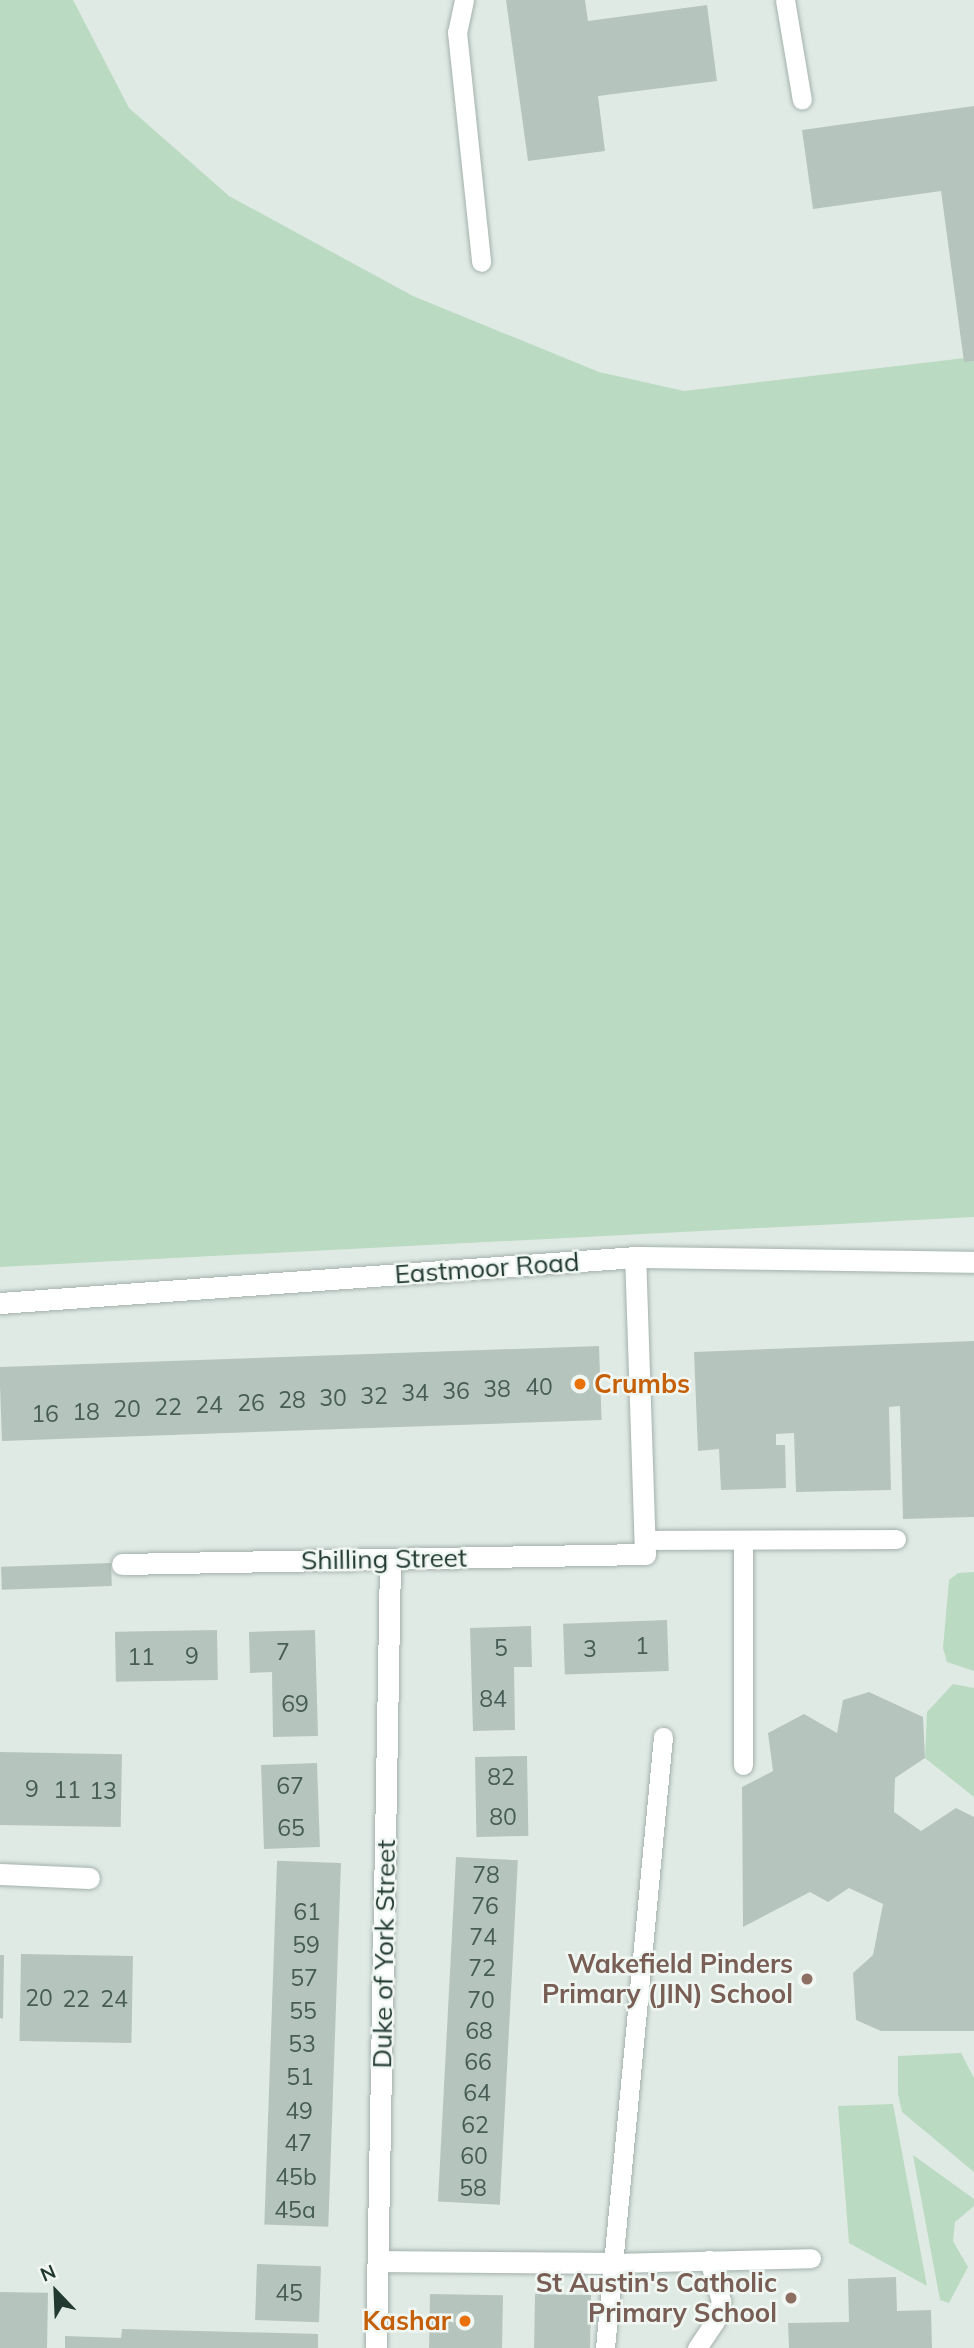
<!DOCTYPE html>
<html>
<head>
<meta charset="utf-8">
<style>
	body { margin:0 }
	#map { position:relative; width:974px; height:2348px; overflow:hidden; background:#e0eae5; font-family:Mulish,sans-serif }
	div>[style] { position:absolute }
	.green>* { inset:0; background:#badac2 }
	.building>* { inset:0; background:#b6c4be; transform-origin:0 0 }
	.roads { filter:drop-shadow(0 0 2px #a3b1ac) drop-shadow(0 0 2px #a3b1ac) }
	.lane>* { height:19px; margin:-9.5px; padding:0 9.5px; transform-origin:9.5px; border-radius:9.5px; background:#fff }
	.street>* { height:21px; margin:-10.5px; padding:0 10.5px; transform-origin:10.5px; border-radius:10.5px; background:#fff }
	.secondary>* { height:21px; margin:-10.5px; padding:0 10.5px; transform-origin:10.5px; border-radius:10.5px; background:#fff }
	.dots>* { width:19px; height:19px; translate:-50% -50%; box-sizing:border-box; border:4px solid #f0f7f3; border-radius:50% }
	span { translate:-50% -50%; white-space:nowrap; text-align:center; line-height:1.15; -webkit-text-stroke:5px #f0f7f3; paint-order:stroke }
	.number-label { font-size:23px; color:#475c55 }
	.number-label span { -webkit-text-stroke-width:0 }
	.street-label { font-size:26px; color:#223932 }
	.food-label { font-size:26px; color:#c56008; font-weight:700 }
	.left { translate:0 -50%; text-align:left }
	.right { translate:-100% -50%; text-align:right }
	.education-label { font-size:26px; color:#785e54; font-weight:700 }
	.north { position:absolute; left:21px; top:2257px; width:70px; height:70px; -webkit-text-stroke:5px #f0f7f3; paint-order:stroke; rotate:337deg; font-size:19px; font-weight:700; line-height:28px; text-align:center; color:#223932 }
	.north::after { content:''; display:block; margin:auto; width:24px; height:32px; background:#223932; clip-path:polygon(50% 0,100% 100%,50% 72%,0 100%) }
</style>
</head>
<body>
<div id="map">
	<div class="green">
		<div style="clip-path:polygon(0 0,73px 0,129px 108px,229px 196px,413px 296px,599px 372px,684px 391px,974px 357px,974px 1217px,0 1267px)"></div>
		<div style="clip-path:polygon(974px 1572px,974px 1671px,947px 1662px,943px 1648px,949px 1580px,958px 1573px)"></div>
		<div style="clip-path:polygon(953px 1684px,974px 1688px,974px 1797px,925px 1758px,927px 1712px)"></div>
		<div style="clip-path:polygon(961px 2053px,974px 2078px,974px 2172px,902px 2112px,898px 2094px,898px 2056px)"></div>
		<div style="clip-path:polygon(893px 2104px,927px 2286px,849px 2243px,838px 2106px)"></div>
		<div style="clip-path:polygon(913px 2155px,974px 2199px,974px 2206px,955px 2222px,953px 2241px,968px 2267px,949px 2303px,940px 2300px)"></div>
	</div>
	<div class="building">
		<div style="clip-path:polygon(506px 0,585px 0,588px 21px,707px 5px,717px 81px,598px 96px,605px 151px,528px 161px)"></div>
		<div style="clip-path:polygon(974px 106px,974px 361px,964px 362px,941px 191px,813px 209px,802px 130px)"></div>
		<div style="clip-path:polygon(974px 1341px,974px 1517px,903px 1519px,900px 1406px,889px 1407px,891px 1490px,796px 1492px,794px 1433px,776px 1434px,776px 1445px,785px 1445px,786px 1488px,721px 1490px,719px 1449px,698px 1451px,694px 1352px)"></div>
		<div style="left:599px;top:1346px;width:74px;height:600px;rotate:88deg"></div>
		<div style="left:111px;top:1563px;width:23px;height:110px;rotate:88deg"></div>
		<div style="left:667px;top:1620px;width:51px;height:104px;rotate:88deg"></div>
		<div style="clip-path:polygon(531px 1626px,532px 1667px,514px 1667px,515px 1730px,473px 1731px,470px 1628px)"></div>
		<div style="left:217px;top:1630px;width:50px;height:102px;rotate:89deg"></div>
		<div style="clip-path:polygon(315px 1630px,318px 1736px,273px 1737px,272px 1672px,250px 1673px,249px 1632px)"></div>
		<div style="clip-path:polygon(869px 1692px,923px 1717px,925px 1758px,895px 1778px,894px 1812px,921px 1831px,956px 1808px,974px 1817px,974px 2031px,881px 2031px,856px 2020px,853px 1973px,873px 1955px,883px 1904px,849px 1888px,828px 1902px,810px 1892px,743px 1927px,742px 1787px,773px 1771px,768px 1733px,804px 1714px,837px 1733px,843px 1700px)"></div>
		<div style="left:0;top:1752px;width:122px;height:73px;rotate:1deg"></div>
		<div style="left:527px;top:1756px;width:80px;height:52px;rotate:89deg"></div>
		<div style="left:317px;top:1763px;width:84px;height:56px;rotate:88deg"></div>
		<div style="left:456px;top:1857px;width:62px;height:345px;rotate:3deg"></div>
		<div style="left:341px;top:1863px;width:364px;height:64px;rotate:92deg"></div>
		<div style="left:21px;top:1954px;width:112px;height:87px;rotate:1deg"></div>
		<div style="clip-path:polygon(0 1955px,4px 1955px,3px 2019px,0 2018px)"></div>
		<div style="left:257px;top:2264px;width:64px;height:56px;rotate:2deg"></div>
		<div style="clip-path:polygon(896px 2277px,897px 2311px,931px 2310px,932px 2348px,789px 2348px,788px 2323px,849px 2322px,848px 2279px)"></div>
		<div style="left:0;top:2292px;width:48px;height:56px;rotate:1deg"></div>
		<div style="left:430px;top:2294px;width:73px;height:54px;rotate:1deg"></div>
		<div style="left:535px;top:2294px;width:56px;height:54px;rotate:1deg"></div>
		<div style="clip-path:polygon(122px 2329px,318px 2334px,318px 2348px,65px 2348px,65px 2336px,121px 2338px)"></div>
	</div>
	<div class="roads">
		<div class="lane">
			<div style="left:464px;top:0;width:33px;rotate:102deg"></div>
			<div style="left:457px;top:32px;width:231px;rotate:84deg"></div>
			<div style="left:785px;top:0;width:101px;rotate:80.4deg"></div>
			<div style="left:645px;top:1540px;width:251px;rotate:-0.2deg"></div>
			<div style="left:743px;top:1765px;width:225px;rotate:-90deg"></div>
			<div style="left:612px;top:2263px;width:199px;rotate:-1.4deg"></div>
			<div style="left:605px;top:2348px;width:614px;rotate:-84.58deg"></div>
			<div style="left:697px;top:2348px;width:32px;rotate:-56deg"></div>
			<div style="left:715px;top:2321px;width:21px;rotate:-73deg"></div>
			<div style="left:721px;top:2301px;width:43px;rotate:-106.3deg"></div>
		</div>
		<div class="street">
			<div style="left:122px;top:1564px;width:523px;rotate:-1.1deg"></div>
			<div style="left:645px;top:1554px;width:297px;rotate:-91.9deg"></div>
			<div style="left:0;top:1874px;width:89px;rotate:2.6deg"></div>
			<div style="left:380px;top:2261px;width:232px;rotate:0.5deg"></div>
			<div style="left:376px;top:2348px;width:788px;rotate:-88.98deg"></div>
		</div>
		<div class="secondary">
			<div style="left:0;top:1303px;width:637px;rotate:-4.14deg"></div>
			<div style="left:635px;top:1257px;width:339px;rotate:0.8deg"></div>
		</div>
	</div>
	<div class="dots">
		<div style="left:580px;top:1384px;background:#e8710a"></div>
		<div style="left:807px;top:1979px;background:#8d6e63"></div>
		<div style="left:791px;top:2298px;background:#8d6e63"></div>
		<div style="left:465px;top:2321px;background:#e8710a"></div>
	</div>
	<div class="number-label">
		<span style="left:539px;top:1387px">40</span>
		<span style="left:497px;top:1389px">38</span>
		<span style="left:456px;top:1391px">36</span>
		<span style="left:415px;top:1393px">34</span>
		<span style="left:374px;top:1396px">32</span>
		<span style="left:333px;top:1398px">30</span>
		<span style="left:292px;top:1400px">28</span>
		<span style="left:251px;top:1403px">26</span>
		<span style="left:209px;top:1405px">24</span>
		<span style="left:168px;top:1407px">22</span>
		<span style="left:127px;top:1409px">20</span>
		<span style="left:86px;top:1412px">18</span>
		<span style="left:45px;top:1414px">16</span>
		<span style="left:642px;top:1646px">1</span>
		<span style="left:501px;top:1648px">5</span>
		<span style="left:590px;top:1649px">3</span>
		<span style="left:283px;top:1652px">7</span>
		<span style="left:192px;top:1656px">9</span>
		<span style="left:141px;top:1657px">11</span>
		<span style="left:493px;top:1699px">84</span>
		<span style="left:295px;top:1704px">69</span>
		<span style="left:501px;top:1777px">82</span>
		<span style="left:290px;top:1786px">67</span>
		<span style="left:32px;top:1789px">9</span>
		<span style="left:67px;top:1790px">11</span>
		<span style="left:103px;top:1791px">13</span>
		<span style="left:503px;top:1817px">80</span>
		<span style="left:291px;top:1828px">65</span>
		<span style="left:486px;top:1875px">78</span>
		<span style="left:485px;top:1906px">76</span>
		<span style="left:307px;top:1912px">61</span>
		<span style="left:483px;top:1937px">74</span>
		<span style="left:306px;top:1945px">59</span>
		<span style="left:482px;top:1968px">72</span>
		<span style="left:304px;top:1978px">57</span>
		<span style="left:39px;top:1998px">20</span>
		<span style="left:76px;top:1999px">22</span>
		<span style="left:114px;top:1999px">24</span>
		<span style="left:481px;top:2000px">70</span>
		<span style="left:303px;top:2011px">55</span>
		<span style="left:479px;top:2031px">68</span>
		<span style="left:302px;top:2044px">53</span>
		<span style="left:478px;top:2062px">66</span>
		<span style="left:300px;top:2077px">51</span>
		<span style="left:477px;top:2093px">64</span>
		<span style="left:299px;top:2111px">49</span>
		<span style="left:475px;top:2125px">62</span>
		<span style="left:298px;top:2143px">47</span>
		<span style="left:474px;top:2156px">60</span>
		<span style="left:296px;top:2177px">45b</span>
		<span style="left:473px;top:2188px">58</span>
		<span style="left:295px;top:2210px">45a</span>
		<span style="left:289px;top:2293px">45</span>
	</div>
	<div class="street-label">
		<span style="left:487px;top:1268px;rotate:-4deg">Eastmoor Road</span>
		<span style="left:384px;top:1559px;rotate:-1deg">Shilling Street</span>
		<span style="left:384px;top:1954px;rotate:-89deg">Duke of York Street</span>
	</div>
	<div class="food-label">
		<span class="left" style="left:594px;top:1384px">Crumbs</span>
		<span class="right" style="left:451px;top:2321px">Kashar</span>
	</div>
	<div class="education-label">
		<span class="right" style="left:793px;top:1979px">Wakefield Pinders<br>Primary (JIN) School</span>
		<span class="right" style="left:777px;top:2298px">St Austin's Catholic<br>Primary School</span>
	</div>
	<div class="north">N</div>
</div>
</body>
</html>
